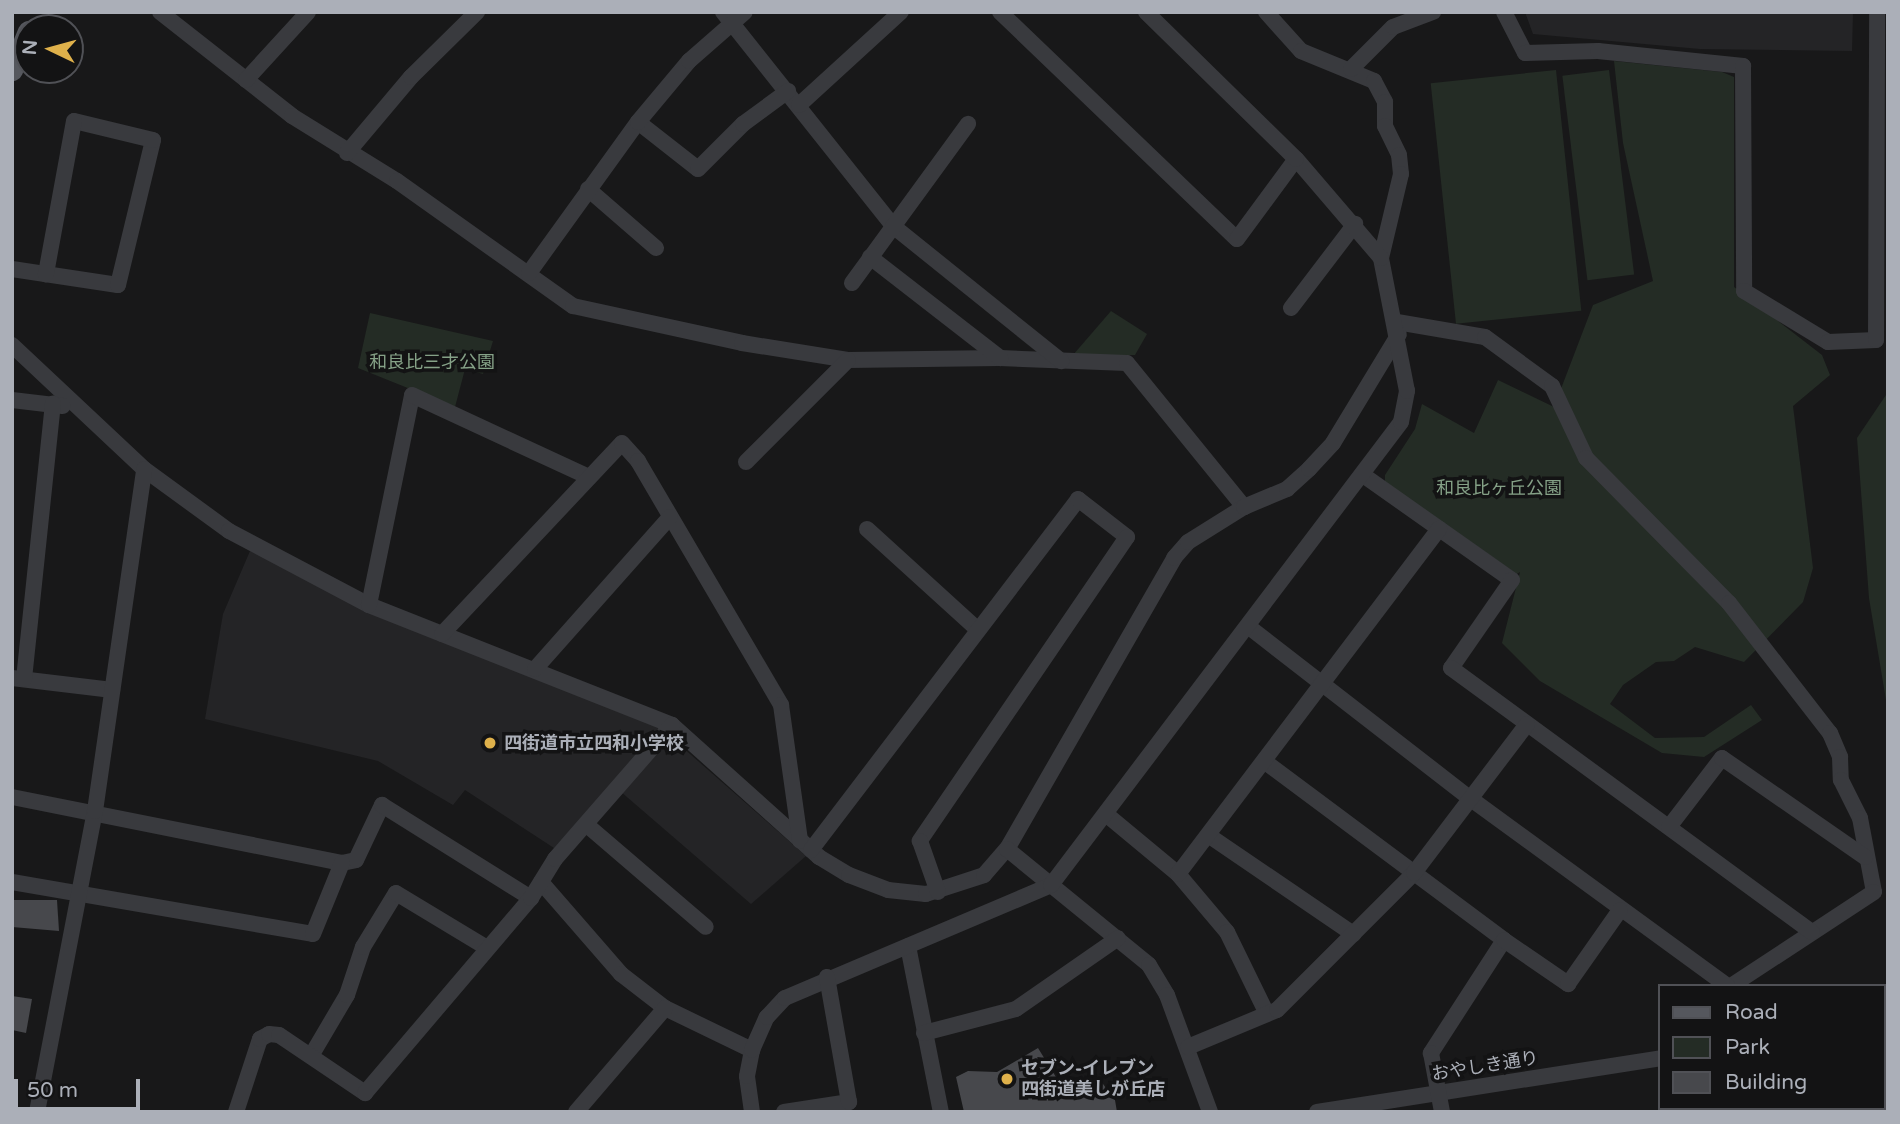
<!DOCTYPE html>
<html>
<head>
<meta charset="utf-8">
<style>
	body { margin:0 }
	#map { position:relative; width:1900px; height:1124px; overflow:hidden; background:#181819; font-family:"Varela Round","Noto Sans JP",sans-serif }
	div>[style] { position:absolute }
	.built>* { inset:0; background:#242426 }
	.green>* { inset:0; background:#242c25; transform-origin:0 0 }
	.building>* { inset:0; background:#47484c }
	.minor>* { height:16px; margin:-8px; padding:0 8px; transform-origin:8px; border-radius:8px; background:#393a3e }
	.major>* { height:21px; margin:-10.5px; padding:0 10.5px; transform-origin:10.5px; border-radius:10.5px; background:#55575d }
	.minor-bridge>* { height:16px; margin:-8px; padding:0 8px; transform-origin:8px; border-radius:8px; background:#393a3e }
	.dots>* { width:19px; height:19px; translate:-50% -50%; box-sizing:border-box; border:4px solid #131314; border-radius:50% }
	span { translate:-50% -50%; white-space:nowrap; text-align:center; line-height:1.15; -webkit-text-stroke:7px #131314; paint-order:stroke }
	.park-label { font-size:18px; color:#85a187 }
	.poi-label { font-size:18px; color:#abafb8; font-weight:700 }
	.left { translate:0 -50%; text-align:left }
	.street-label { font-size:18px; color:#abafb8 }
	.frame { position:absolute; inset:0; border:14px solid #abafb8; pointer-events:none }
	.legend { position:absolute; left:1658px; top:984px; width:228px; height:126px; box-sizing:border-box; background:#131314; border:2px solid #505156; margin:0; padding:9px 12px; list-style:none; font-size:21px; color:#abafb8 }
	.legend li { display:flex; align-items:center; gap:14px; height:35px }
	.legend b { width:35px; border:2px solid #505156 }
	.north { position:absolute; left:14px; top:14px; width:70px; height:70px; box-sizing:border-box; background:#131314; border:2px solid #505156; border-radius:50%; rotate:275deg; font-size:19px; font-weight:700; line-height:28px; text-align:center; color:#abafb8 }
	.north::after { content:''; display:block; margin:auto; width:24px; height:32px; background:#dfb14b; clip-path:polygon(50% 0,100% 100%,50% 72%,0 100%) }
	.scale { position:absolute; left:14px; top:1079px; width:126px; height:32px; box-sizing:border-box; border:4px solid #abafb8; border-top:0; padding-left:9px; font-size:21px; line-height:24px; white-space:nowrap; color:#abafb8; -webkit-text-stroke:5px #131314; paint-order:stroke }
</style>
</head>
<body>
<div id="map">
	<div class="built">
		<div style="clip-path:polygon(1525px 12px,1853px 12px,1852px 51px,1700px 49px,1533px 34px)"></div>
		<div style="clip-path:polygon(250px 551px,657px 725px,806px 856px,751px 904px,613px 785px,554px 848px,465px 790px,453px 805px,378px 761px,205px 719px,223px 614px)"></div>
	</div>
	<div class="green">
		<div style="clip-path:polygon(1614px 61px,1722px 72px,1734px 77px,1734px 287px,1822px 355px,1830px 375px,1793px 406px,1813px 568px,1803px 602px,1744px 662px,1695px 647px,1674px 661px,1656px 662px,1623px 685px,1610px 704px,1655px 738px,1704px 737px,1751px 705px,1762px 720px,1704px 757px,1662px 753px,1540px 681px,1502px 643px,1520px 572px,1517px 574px,1385px 482px,1385px 475px,1415px 429px,1422px 404px,1474px 433px,1498px 380px,1554px 407px,1593px 305px,1653px 281px,1623px 143px)"></div>
		<div style="left:1556px;top:70px;width:242px;height:126px;rotate:84deg"></div>
		<div style="left:1609px;top:70px;width:206px;height:47px;rotate:83deg"></div>
		<div style="clip-path:polygon(1111px 311px,1147px 334px,1135px 355px,1073px 355px)"></div>
		<div style="clip-path:polygon(370px 313px,493px 341px,483px 374px,465px 369px,455px 407px,358px 368px)"></div>
		<div style="clip-path:polygon(1888px 392px,1888px 712px,1869px 598px,1857px 438px)"></div>
	</div>
	<div class="building">
		<div style="clip-path:polygon(12px 900px,57px 900px,59px 931px,12px 927px)"></div>
		<div style="clip-path:polygon(12px 996px,32px 999px,26px 1033px,12px 1030px)"></div>
		<div style="clip-path:polygon(1038px 1048px,1059px 1082px,1097px 1076px,1115px 1100px,1117px 1112px,964px 1112px,956px 1077px,968px 1071px,997px 1072px)"></div>
	</div>
	<div class="minor">
		<div style="left:160px;top:12px;width:168px;rotate:38.2deg"></div>
		<div style="left:292px;top:116px;width:123px;rotate:31.8deg"></div>
		<div style="left:397px;top:181px;width:216px;rotate:35.4deg"></div>
		<div style="left:573px;top:306px;width:173px;rotate:12.3deg"></div>
		<div style="left:742px;top:343px;width:107px;rotate:9.1deg"></div>
		<div style="left:848px;top:360px;width:152px;rotate:-0.8deg"></div>
		<div style="left:1000px;top:358px;width:127px;rotate:2.3deg"></div>
		<div style="left:1127px;top:363px;width:186px;rotate:50.9deg"></div>
		<div style="left:723px;top:12px;width:273px;rotate:51.5deg"></div>
		<div style="left:893px;top:226px;width:216px;rotate:38.8deg"></div>
		<div style="left:1000px;top:12px;width:328px;rotate:43.8deg"></div>
		<div style="left:1237px;top:239px;width:99px;rotate:-53.6deg"></div>
		<div style="left:1266px;top:12px;width:52px;rotate:48.1deg"></div>
		<div style="left:1301px;top:51px;width:79px;rotate:22.3deg"></div>
		<div style="left:1374px;top:81px;width:24px;rotate:62deg"></div>
		<div style="left:1385px;top:102px;width:24px;rotate:90deg"></div>
		<div style="left:1385px;top:126px;width:32px;rotate:64deg"></div>
		<div style="left:1399px;top:155px;width:19px;rotate:84deg"></div>
		<div style="left:1401px;top:174px;width:86px;rotate:103.4deg"></div>
		<div style="left:1504px;top:12px;width:46px;rotate:62.9deg"></div>
		<div style="left:1525px;top:53px;width:73px;rotate:-1.6deg"></div>
		<div style="left:1598px;top:51px;width:146px;rotate:5.9deg"></div>
		<div style="left:1743px;top:66px;width:225px;rotate:89.7deg"></div>
		<div style="left:1744px;top:291px;width:98px;rotate:31.3deg"></div>
		<div style="left:1828px;top:342px;width:48px;rotate:-2.4deg"></div>
		<div style="left:1876px;top:340px;width:328px;rotate:-89.8deg"></div>
		<div style="left:1351px;top:69px;width:59px;rotate:-45deg"></div>
		<div style="left:1393px;top:27px;width:43px;rotate:-20.6deg"></div>
		<div style="left:246px;top:80px;width:92px;rotate:-47.6deg"></div>
		<div style="left:799px;top:105px;width:138px;rotate:-42.4deg"></div>
		<div style="left:638px;top:122px;width:76px;rotate:38.1deg"></div>
		<div style="left:698px;top:169px;width:64px;rotate:-45deg"></div>
		<div style="left:743px;top:124px;width:56px;rotate:-36.3deg"></div>
		<div style="left:347px;top:153px;width:99px;rotate:-49.9deg"></div>
		<div style="left:411px;top:77px;width:93px;rotate:-44.6deg"></div>
		<div style="left:588px;top:189px;width:90px;rotate:40.9deg"></div>
		<div style="left:870px;top:257px;width:165px;rotate:37.8deg"></div>
		<div style="left:12px;top:269px;width:107px;rotate:8.6deg"></div>
		<div style="left:118px;top:285px;width:149px;rotate:-76.4deg"></div>
		<div style="left:153px;top:140px;width:81px;rotate:-166.5deg"></div>
		<div style="left:74px;top:121px;width:156px;rotate:100.4deg"></div>
		<div style="left:529px;top:273px;width:186px;rotate:-54.2deg"></div>
		<div style="left:638px;top:122px;width:80px;rotate:-50.1deg"></div>
		<div style="left:689px;top:61px;width:74px;rotate:-41.2deg"></div>
		<div style="left:852px;top:283px;width:197px;rotate:-53.9deg"></div>
		<div style="left:1291px;top:308px;width:106px;rotate:-52.7deg"></div>
		<div style="left:1397px;top:322px;width:89px;rotate:9.7deg"></div>
		<div style="left:1485px;top:337px;width:83px;rotate:36.2deg"></div>
		<div style="left:1552px;top:386px;width:80px;rotate:64.7deg"></div>
		<div style="left:1586px;top:458px;width:204px;rotate:45.4deg"></div>
		<div style="left:1729px;top:603px;width:165px;rotate:52.2deg"></div>
		<div style="left:1830px;top:733px;width:26px;rotate:67deg"></div>
		<div style="left:1840px;top:757px;width:23px;rotate:88deg"></div>
		<div style="left:1841px;top:780px;width:42px;rotate:63.4deg"></div>
		<div style="left:1860px;top:818px;width:75px;rotate:79.3deg"></div>
		<div style="left:1874px;top:892px;width:171px;rotate:146.7deg"></div>
		<div style="left:12px;top:345px;width:181px;rotate:43.2deg"></div>
		<div style="left:144px;top:469px;width:105px;rotate:36.1deg"></div>
		<div style="left:229px;top:531px;width:158px;rotate:27.9deg"></div>
		<div style="left:369px;top:605px;width:326px;rotate:21.6deg"></div>
		<div style="left:672px;top:725px;width:198px;rotate:41.9deg"></div>
		<div style="left:819px;top:857px;width:35px;rotate:31deg"></div>
		<div style="left:849px;top:875px;width:42px;rotate:21deg"></div>
		<div style="left:888px;top:890px;width:38px;rotate:6deg"></div>
		<div style="left:926px;top:894px;width:61px;rotate:-18.1deg"></div>
		<div style="left:984px;top:875px;width:35px;rotate:-49deg"></div>
		<div style="left:1007px;top:849px;width:336px;rotate:-60.1deg"></div>
		<div style="left:1174px;top:558px;width:21px;rotate:-49deg"></div>
		<div style="left:1188px;top:542px;width:66px;rotate:-32deg"></div>
		<div style="left:1244px;top:507px;width:47px;rotate:-22.7deg"></div>
		<div style="left:1287px;top:489px;width:30px;rotate:-42deg"></div>
		<div style="left:1309px;top:469px;width:35px;rotate:-47deg"></div>
		<div style="left:1333px;top:443px;width:127px;rotate:-58.8deg"></div>
		<div style="left:12px;top:400px;width:51px;rotate:6.7deg"></div>
		<div style="left:746px;top:462px;width:144px;rotate:-45deg"></div>
		<div style="left:1363px;top:475px;width:182px;rotate:35.2deg"></div>
		<div style="left:1512px;top:580px;width:107px;rotate:124.7deg"></div>
		<div style="left:1451px;top:668px;width:447px;rotate:36.2deg"></div>
		<div style="left:867px;top:529px;width:150px;rotate:42.3deg"></div>
		<div style="left:369px;top:605px;width:214px;rotate:-78.4deg"></div>
		<div style="left:412px;top:395px;width:195px;rotate:24.9deg"></div>
		<div style="left:1249px;top:627px;width:281px;rotate:37.8deg"></div>
		<div style="left:1471px;top:799px;width:317px;rotate:36.1deg"></div>
		<div style="left:442px;top:634px;width:262px;rotate:-46.7deg"></div>
		<div style="left:622px;top:443px;width:24px;rotate:48deg"></div>
		<div style="left:638px;top:461px;width:283px;rotate:59.6deg"></div>
		<div style="left:781px;top:705px;width:137px;rotate:82deg"></div>
		<div style="left:535px;top:669px;width:203px;rotate:-48.4deg"></div>
		<div style="left:12px;top:678px;width:101px;rotate:6.8deg"></div>
		<div style="left:24px;top:679px;width:277px;rotate:-84deg"></div>
		<div style="left:1264px;top:761px;width:299px;rotate:36.7deg"></div>
		<div style="left:1504px;top:940px;width:135px;rotate:122.9deg"></div>
		<div style="left:12px;top:797px;width:337px;rotate:11.3deg"></div>
		<div style="left:342px;top:863px;width:14px;rotate:-12deg"></div>
		<div style="left:356px;top:860px;width:61px;rotate:-64.7deg"></div>
		<div style="left:382px;top:805px;width:176px;rotate:32deg"></div>
		<div style="left:1107px;top:815px;width:92px;rotate:39.7deg"></div>
		<div style="left:1178px;top:874px;width:76px;rotate:49.8deg"></div>
		<div style="left:1227px;top:932px;width:91px;rotate:64deg"></div>
		<div style="left:588px;top:826px;width:155px;rotate:40.6deg"></div>
		<div style="left:1669px;top:827px;width:87px;rotate:-52.5deg"></div>
		<div style="left:1722px;top:758px;width:174px;rotate:34.7deg"></div>
		<div style="left:1208px;top:835px;width:176px;rotate:34.3deg"></div>
		<div style="left:1007px;top:849px;width:183px;rotate:39.2deg"></div>
		<div style="left:1149px;top:965px;width:35px;rotate:59deg"></div>
		<div style="left:1167px;top:995px;width:125px;rotate:69.8deg"></div>
		<div style="left:811px;top:850px;width:441px;rotate:-52.7deg"></div>
		<div style="left:1078px;top:499px;width:62px;rotate:37.8deg"></div>
		<div style="left:1127px;top:537px;width:368px;rotate:124.3deg"></div>
		<div style="left:920px;top:841px;width:54px;rotate:70.6deg"></div>
		<div style="left:1178px;top:874px;width:433px;rotate:-52.9deg"></div>
		<div style="left:12px;top:882px;width:305px;rotate:9.8deg"></div>
		<div style="left:313px;top:934px;width:77px;rotate:-67.8deg"></div>
		<div style="left:541px;top:882px;width:122px;rotate:49deg"></div>
		<div style="left:621px;top:974px;width:56px;rotate:37.7deg"></div>
		<div style="left:665px;top:1008px;width:97px;rotate:25.8deg"></div>
		<div style="left:1504px;top:940px;width:78px;rotate:34.5deg"></div>
		<div style="left:1568px;top:984px;width:90px;rotate:-54.9deg"></div>
		<div style="left:908px;top:946px;width:169px;rotate:78.8deg"></div>
		<div style="left:1884px;top:1020px;width:4px;rotate:-14deg"></div>
		<div style="left:924px;top:1033px;width:95px;rotate:-14.6deg"></div>
		<div style="left:1016px;top:1009px;width:124px;rotate:-34.8deg"></div>
		<div style="left:1188px;top:1047px;width:96px;rotate:-22.6deg"></div>
		<div style="left:1277px;top:1010px;width:194px;rotate:-45deg"></div>
		<div style="left:1414px;top:873px;width:187px;rotate:-52.8deg"></div>
		<div style="left:311px;top:1056px;width:71px;rotate:-59.5deg"></div>
		<div style="left:347px;top:995px;width:51px;rotate:-71.6deg"></div>
		<div style="left:363px;top:947px;width:63px;rotate:-58.6deg"></div>
		<div style="left:396px;top:893px;width:106px;rotate:31.1deg"></div>
		<div style="left:37px;top:1112px;width:307px;rotate:-79.1deg"></div>
		<div style="left:95px;top:811px;width:345px;rotate:-81.8deg"></div>
		<div style="left:236px;top:1112px;width:77px;rotate:-71.8deg"></div>
		<div style="left:260px;top:1039px;width:10px;rotate:-29deg"></div>
		<div style="left:269px;top:1034px;width:10px;rotate:6deg"></div>
		<div style="left:279px;top:1035px;width:104px;rotate:34deg"></div>
		<div style="left:365px;top:1093px;width:256px;rotate:-49.6deg"></div>
		<div style="left:531px;top:898px;width:46px;rotate:-58.4deg"></div>
		<div style="left:555px;top:859px;width:178px;rotate:-48.9deg"></div>
		<div style="left:576px;top:1112px;width:137px;rotate:-49.4deg"></div>
		<div style="left:752px;top:1112px;width:36px;rotate:-98deg"></div>
		<div style="left:747px;top:1076px;width:26px;rotate:-79deg"></div>
		<div style="left:752px;top:1050px;width:36px;rotate:-66deg"></div>
		<div style="left:767px;top:1017px;width:26px;rotate:-47deg"></div>
		<div style="left:785px;top:998px;width:289px;rotate:-23deg"></div>
		<div style="left:1051px;top:885px;width:580px;rotate:-52.91deg"></div>
		<div style="left:1401px;top:422px;width:32px;rotate:-79deg"></div>
		<div style="left:1407px;top:391px;width:136px;rotate:-101.1deg"></div>
		<div style="left:1381px;top:258px;width:130px;rotate:-130.6deg"></div>
		<div style="left:1296px;top:159px;width:210px;rotate:-135.6deg"></div>
		<div style="left:784px;top:1112px;width:66px;rotate:-8.7deg"></div>
		<div style="left:849px;top:1102px;width:127px;rotate:-100deg"></div>
		<div style="left:1317px;top:1112px;width:347px;rotate:-8.9deg"></div>
		<div style="left:1680px;top:1112px;width:5px;rotate:-53deg"></div>
	</div>
	<div class="major">
		<div style="left:12px;top:70px;width:42px;rotate:-67.7deg"></div>
	</div>
	<div class="minor-bridge">
		<div style="left:1431px;top:1053px;width:60px;rotate:79.4deg"></div>
	</div>
	<div class="dots">
		<div style="left:490px;top:743px;background:#dfb14b"></div>
		<div style="left:1007px;top:1079px;background:#dfb14b"></div>
	</div>
	<div class="park-label">
		<span style="left:432px;top:362px">和良比三才公園</span>
		<span style="left:1499px;top:488px">和良比ヶ丘公園</span>
	</div>
	<div class="poi-label">
		<span class="left" style="left:504px;top:743px">四街道市立四和小学校</span>
		<span class="left" style="left:1021px;top:1079px">セブン-イレブン<br>四街道美しが丘店</span>
	</div>
	<div class="street-label">
		<span style="left:1485px;top:1066px;rotate:-9deg">おやしき通り</span>
	</div>
	<div class="frame"></div>
	<ul class="legend">
	<li><b style="height:9px;background:#55575d"></b>Road</li>
	<li><b style="height:19px;background:#242c25"></b>Park</li>
	<li><b style="height:19px;background:#47484c"></b>Building</li>
	</ul>
	<div class="north">N</div>
	<div class="scale">50 m</div>
</div>
</body>
</html>
